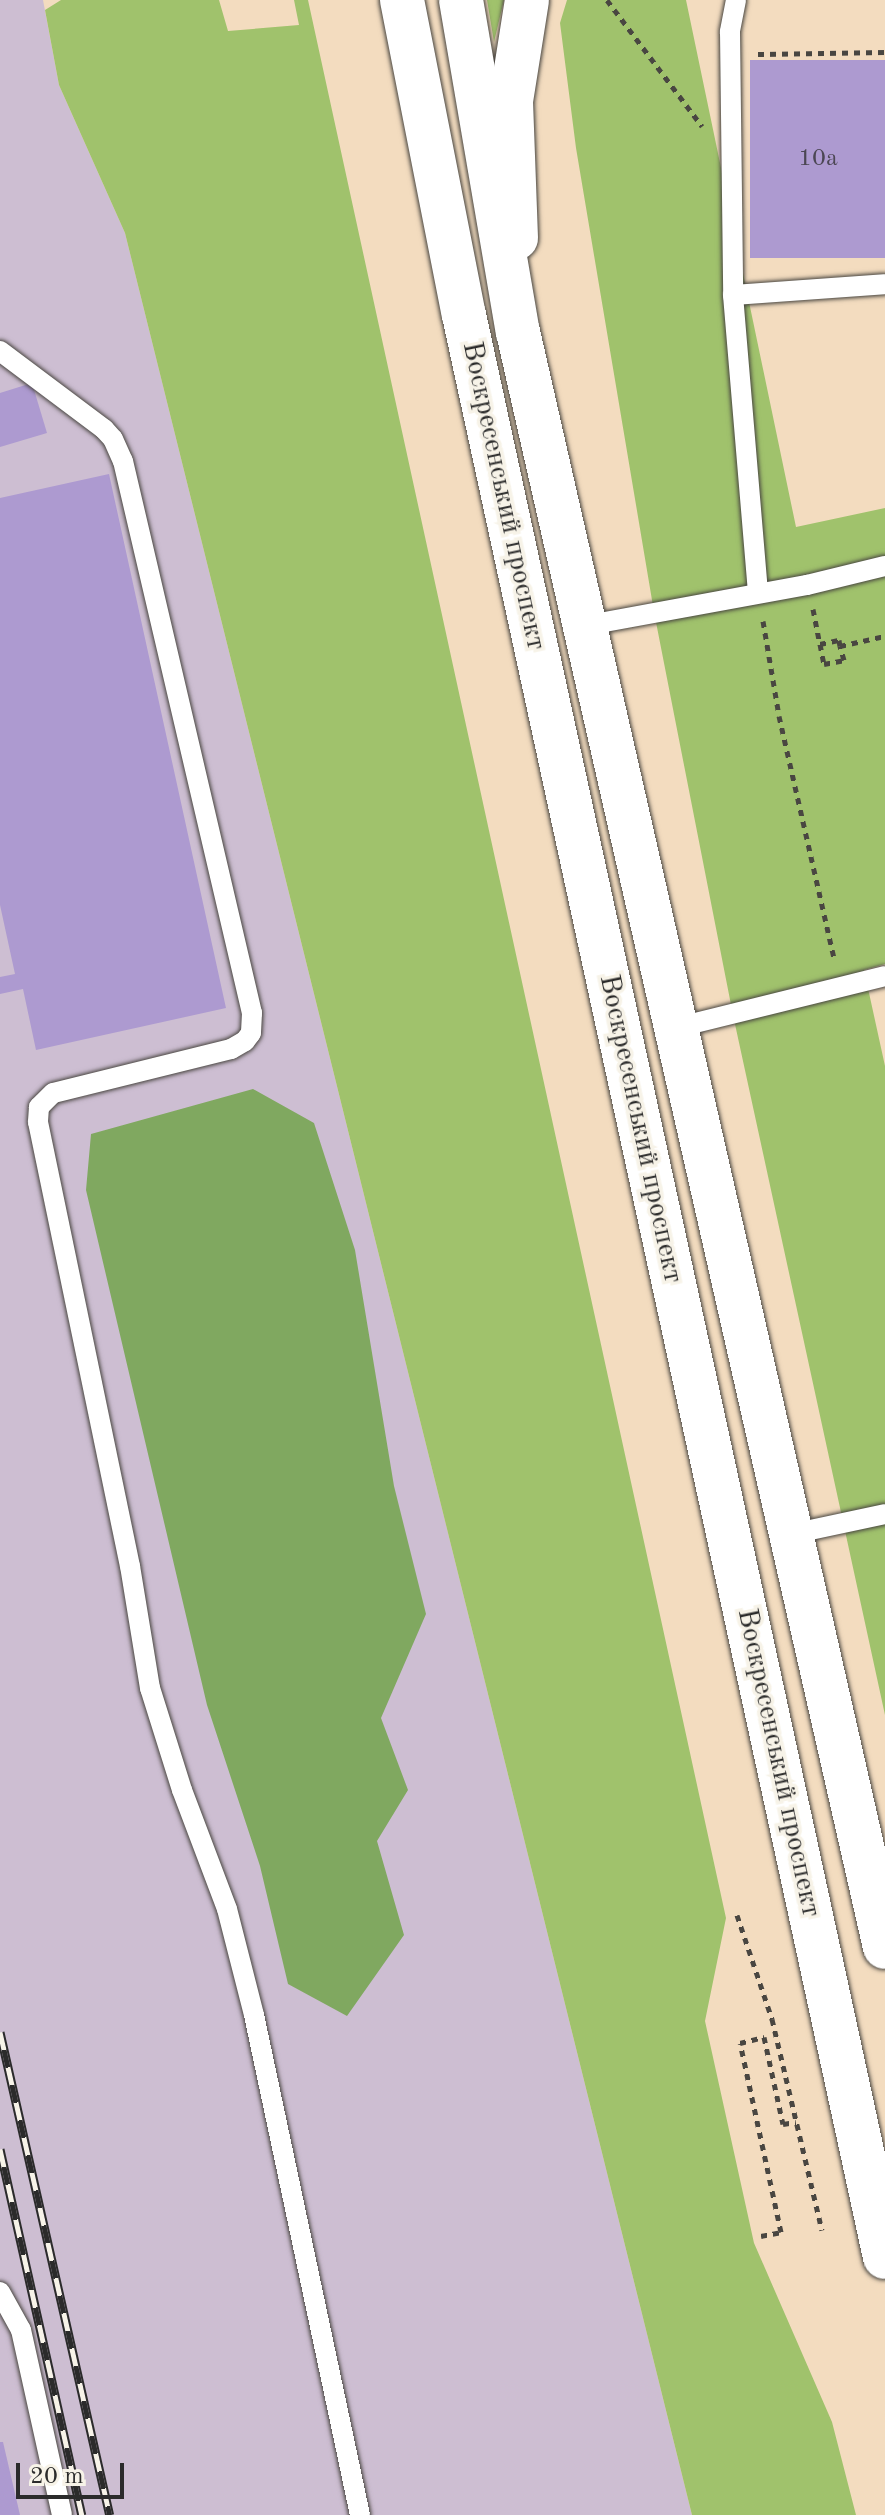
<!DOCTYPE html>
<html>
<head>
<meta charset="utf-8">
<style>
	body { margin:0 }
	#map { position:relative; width:885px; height:2515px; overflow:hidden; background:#f3dcbf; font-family:"Old Standard TT",serif }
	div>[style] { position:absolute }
	.industrial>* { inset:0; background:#cdbed2 }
	.green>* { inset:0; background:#a0c26c }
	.forest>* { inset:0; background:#80a860 }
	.building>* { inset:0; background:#ad9ad0; transform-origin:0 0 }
	.path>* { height:5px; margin-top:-2.5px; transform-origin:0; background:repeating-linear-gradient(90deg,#494641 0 6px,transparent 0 12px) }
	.roads { filter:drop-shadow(0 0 2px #494641) drop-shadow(0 0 2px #494641) }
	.service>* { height:20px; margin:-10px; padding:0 10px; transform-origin:10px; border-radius:10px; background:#fff }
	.tertiary>* { height:44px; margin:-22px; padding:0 22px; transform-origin:22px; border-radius:22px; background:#fff }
	.primary>* { height:44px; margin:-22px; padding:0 22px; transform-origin:22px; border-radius:22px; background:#fff }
	.rail>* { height:9px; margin-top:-4.5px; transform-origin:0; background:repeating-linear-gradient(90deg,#f7f3e8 0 18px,#2b2b2b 0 36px); box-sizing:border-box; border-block:2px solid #2b2b2b }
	span { translate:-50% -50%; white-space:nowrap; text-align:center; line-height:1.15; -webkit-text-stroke:7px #f7f3e8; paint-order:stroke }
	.number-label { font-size:24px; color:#4c4754 }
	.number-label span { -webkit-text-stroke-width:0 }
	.street-label { font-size:28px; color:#2b2b2b }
	.scale { position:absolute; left:16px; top:2463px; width:108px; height:36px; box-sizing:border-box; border:4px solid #2b2b2b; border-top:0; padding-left:10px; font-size:24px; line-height:28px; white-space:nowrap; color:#2b2b2b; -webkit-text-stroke:6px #f7f3e8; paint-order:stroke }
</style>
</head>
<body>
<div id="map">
	<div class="industrial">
		<div style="clip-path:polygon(0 0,43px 0,59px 85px,125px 233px,692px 2515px,0 2515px)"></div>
	</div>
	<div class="green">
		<div style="clip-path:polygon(61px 0,219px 0,228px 31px,299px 25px,294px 0,308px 0,726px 1918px,705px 2021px,754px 2243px,832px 2422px,856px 2515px,692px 2515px,125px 233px,59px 85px,45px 10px)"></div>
		<div style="clip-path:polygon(487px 0,504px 0,494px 42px)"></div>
		<div style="clip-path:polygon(567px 0,686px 0,796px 527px,885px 508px,885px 964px,864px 970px,885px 1066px,885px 1715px,733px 1015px,654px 612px,576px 148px,560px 23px)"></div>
	</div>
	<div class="forest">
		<div style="clip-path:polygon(253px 1089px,314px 1123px,355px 1250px,394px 1486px,426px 1614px,381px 1718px,408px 1790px,377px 1841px,404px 1935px,347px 2016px,288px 1984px,260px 1866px,207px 1705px,86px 1190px,91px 1134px)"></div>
	</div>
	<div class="building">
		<div style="left:885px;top:60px;width:198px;height:135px;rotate:90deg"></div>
		<div style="clip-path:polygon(32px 383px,47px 433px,0 447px,0 393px)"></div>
		<div style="clip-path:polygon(109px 474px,226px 1008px,36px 1050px,23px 989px,0 994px,0 977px,15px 974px,0 905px,0 498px)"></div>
		<div style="clip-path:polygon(0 2442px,3px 2442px,20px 2515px,0 2515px)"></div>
	</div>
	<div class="path">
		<div style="left:607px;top:0;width:158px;rotate:53deg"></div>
		<div style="left:758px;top:54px;width:127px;rotate:-0.9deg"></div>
		<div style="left:813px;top:609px;width:36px;rotate:79deg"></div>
		<div style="left:820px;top:644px;width:19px;rotate:-12deg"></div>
		<div style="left:839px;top:640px;width:6px;rotate:81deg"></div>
		<div style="left:840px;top:646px;width:46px;rotate:-12.5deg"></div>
		<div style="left:763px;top:621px;width:96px;rotate:80.4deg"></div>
		<div style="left:779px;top:716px;width:249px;rotate:77.2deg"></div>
		<div style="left:820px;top:644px;width:20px;rotate:79deg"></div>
		<div style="left:824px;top:664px;width:20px;rotate:-11deg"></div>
		<div style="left:844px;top:660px;width:15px;rotate:-106deg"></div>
		<div style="left:737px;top:1915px;width:110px;rotate:71.4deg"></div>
		<div style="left:772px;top:2019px;width:217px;rotate:76.7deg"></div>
		<div style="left:761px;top:2236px;width:20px;rotate:-11deg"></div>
		<div style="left:781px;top:2232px;width:193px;rotate:-102.2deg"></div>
		<div style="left:740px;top:2043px;width:25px;rotate:-14deg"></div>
		<div style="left:764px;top:2037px;width:89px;rotate:77.7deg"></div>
		<div style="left:783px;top:2124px;width:13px;rotate:-9deg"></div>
	</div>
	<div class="roads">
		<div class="service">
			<div style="left:736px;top:0;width:33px;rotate:101deg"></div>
			<div style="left:730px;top:32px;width:263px;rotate:89.3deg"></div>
			<div style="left:733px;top:295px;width:299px;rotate:85.2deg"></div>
			<div style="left:733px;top:295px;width:152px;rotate:-4.1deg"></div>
			<div style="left:0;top:351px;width:130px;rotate:36.9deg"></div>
			<div style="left:104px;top:429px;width:13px;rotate:48deg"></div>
			<div style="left:113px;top:439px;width:24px;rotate:66deg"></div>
			<div style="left:123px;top:461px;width:567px;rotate:76.85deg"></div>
			<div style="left:252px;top:1013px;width:20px;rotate:93deg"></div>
			<div style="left:251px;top:1033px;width:10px;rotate:127deg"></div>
			<div style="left:245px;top:1041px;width:16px;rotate:150deg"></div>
			<div style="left:231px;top:1049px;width:183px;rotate:166.1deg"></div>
			<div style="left:53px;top:1093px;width:20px;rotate:135deg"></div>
			<div style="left:39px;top:1107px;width:15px;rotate:94deg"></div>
			<div style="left:38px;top:1122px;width:453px;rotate:78.3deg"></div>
			<div style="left:130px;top:1566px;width:124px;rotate:80.7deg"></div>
			<div style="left:150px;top:1688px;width:107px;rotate:72.6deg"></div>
			<div style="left:182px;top:1790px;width:127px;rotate:69.3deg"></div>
			<div style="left:227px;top:1909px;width:109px;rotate:75.7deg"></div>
			<div style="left:254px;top:2015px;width:511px;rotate:78.03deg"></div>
			<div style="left:583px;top:626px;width:228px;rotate:-10.4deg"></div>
			<div style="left:807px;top:585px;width:80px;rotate:-13.7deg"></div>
			<div style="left:675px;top:1028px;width:216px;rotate:-13.9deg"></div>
			<div style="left:792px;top:1534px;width:95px;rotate:-12.1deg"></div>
			<div style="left:0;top:2292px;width:43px;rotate:61.1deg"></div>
			<div style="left:21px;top:2330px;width:189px;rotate:77.5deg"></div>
		</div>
		<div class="tertiary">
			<div style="left:516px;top:238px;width:137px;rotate:-92.1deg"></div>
			<div style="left:511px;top:101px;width:102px;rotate:-81deg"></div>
		</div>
		<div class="primary">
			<div style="left:402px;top:0;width:321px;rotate:78.9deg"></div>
			<div style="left:464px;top:315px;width:1987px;rotate:77.77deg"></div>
			<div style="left:461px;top:0;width:337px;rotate:80.3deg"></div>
			<div style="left:518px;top:332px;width:1656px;rotate:77.2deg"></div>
		</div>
	</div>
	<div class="rail">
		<div style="left:0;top:2032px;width:495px;rotate:77.2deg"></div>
		<div style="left:0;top:2149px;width:375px;rotate:77.4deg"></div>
	</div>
	<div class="number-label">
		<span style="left:818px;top:160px">10а</span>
	</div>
	<div class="street-label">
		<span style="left:503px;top:496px;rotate:78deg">Воскресенський проспект</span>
		<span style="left:640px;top:1129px;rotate:78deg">Воскресенський проспект</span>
		<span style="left:778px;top:1763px;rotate:78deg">Воскресенський проспект</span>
	</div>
	<div class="scale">20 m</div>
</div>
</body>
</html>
